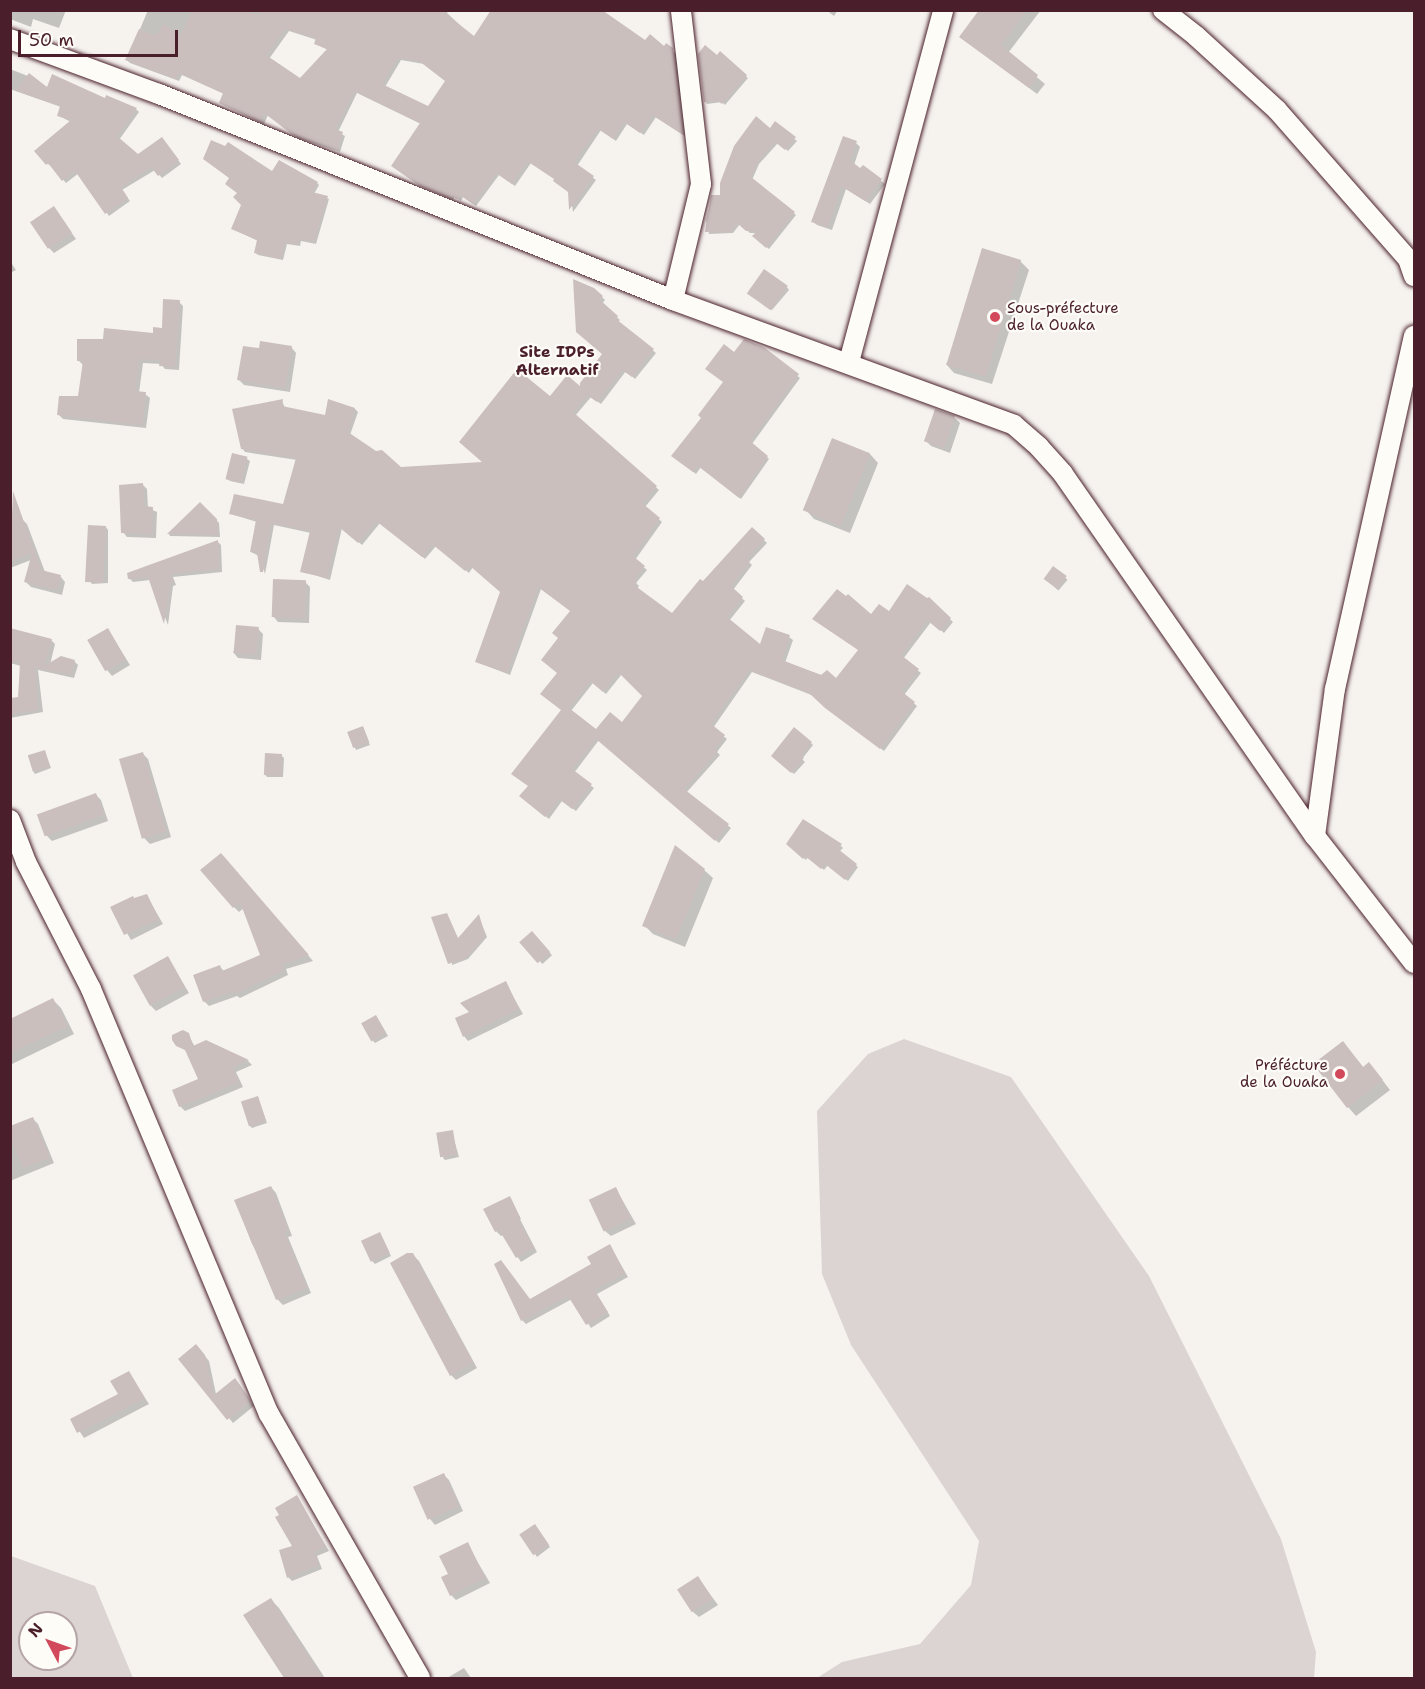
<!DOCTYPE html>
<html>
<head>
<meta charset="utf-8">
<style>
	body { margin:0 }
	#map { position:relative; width:1425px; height:1689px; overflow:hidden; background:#f6f3ef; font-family:"Shantell Sans",sans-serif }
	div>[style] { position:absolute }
	.green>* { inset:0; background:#dcd4d2 }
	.shadow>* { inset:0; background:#0003; transform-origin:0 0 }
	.building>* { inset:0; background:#cbbfbe; transform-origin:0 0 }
	.roads { filter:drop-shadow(0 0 2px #4a1f2b) drop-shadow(0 0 2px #4a1f2b) }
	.street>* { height:20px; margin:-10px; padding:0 10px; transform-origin:10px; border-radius:10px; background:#fdfcf7 }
	.dots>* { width:16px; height:16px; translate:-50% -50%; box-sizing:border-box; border:3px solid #fdfcf7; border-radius:50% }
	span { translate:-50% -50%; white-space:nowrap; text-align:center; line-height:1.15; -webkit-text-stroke:4.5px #fdfcf7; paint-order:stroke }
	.poi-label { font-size:15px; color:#4a1f2b }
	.left { translate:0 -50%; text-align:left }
	.right { translate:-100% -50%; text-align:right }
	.neighbourhood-label { font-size:16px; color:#4a1f2b; font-weight:700 }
	.frame { position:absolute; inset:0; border:12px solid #4a1f2b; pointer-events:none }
	.north { position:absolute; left:18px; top:1611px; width:60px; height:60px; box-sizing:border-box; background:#fdfcf7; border:2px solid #b5a4a5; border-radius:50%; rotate:311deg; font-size:16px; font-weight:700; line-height:24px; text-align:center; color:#4a1f2b }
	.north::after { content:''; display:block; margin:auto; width:21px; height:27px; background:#d1495b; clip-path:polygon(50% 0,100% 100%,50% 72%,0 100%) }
	.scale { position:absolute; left:18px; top:30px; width:160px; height:27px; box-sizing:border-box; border:3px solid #4a1f2b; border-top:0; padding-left:8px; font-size:18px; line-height:21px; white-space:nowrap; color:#4a1f2b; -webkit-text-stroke:4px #fdfcf7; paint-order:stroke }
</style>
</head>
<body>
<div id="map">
	<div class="green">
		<div style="clip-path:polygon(904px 1039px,1011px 1077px,1149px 1276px,1281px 1539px,1316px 1652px,1314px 1678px,817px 1678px,842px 1662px,920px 1644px,971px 1585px,979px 1541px,851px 1345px,822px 1274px,817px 1111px,868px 1054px)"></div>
		<div style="clip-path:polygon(evenodd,11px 1556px,95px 1586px,133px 1678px,11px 1678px,11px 1556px,30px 1623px,66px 1623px,66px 1659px,30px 1659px,30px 1623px)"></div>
	</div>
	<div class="shadow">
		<div style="clip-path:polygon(10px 10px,66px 10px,59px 28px,33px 19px,31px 27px,10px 19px)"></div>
		<div style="clip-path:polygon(evenodd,148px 10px,449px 10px,447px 13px,474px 38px,646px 42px,676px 53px,685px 136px,656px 117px,644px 135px,627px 124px,616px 141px,601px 130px,577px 166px,596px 180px,573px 212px,570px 192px,556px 179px,531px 163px,515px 186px,499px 175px,476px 206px,463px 197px,461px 201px,455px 197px,453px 200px,425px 188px,396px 168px,421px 124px,357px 93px,338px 132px,345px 136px,340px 152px,298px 138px,268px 115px,264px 124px,224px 105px,221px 102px,224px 94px,182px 75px,179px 81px,130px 63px,127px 60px,148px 10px,289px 31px,317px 40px,316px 44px,328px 50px,300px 80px,269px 59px,289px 31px,148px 10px,401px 60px,424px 64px,447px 82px,429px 108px,385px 87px,401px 60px)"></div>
		<div style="clip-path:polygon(826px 10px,838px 10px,834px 16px)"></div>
		<div style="clip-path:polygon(981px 10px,1041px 10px,1008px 53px,1045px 84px,1037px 94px,961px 37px)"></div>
		<div style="clip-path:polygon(720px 53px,748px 78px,725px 105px,722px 102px,707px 104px,705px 101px)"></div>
		<div style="clip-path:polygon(10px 69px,33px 78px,48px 89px,106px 100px,107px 97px,137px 110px,139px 112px,119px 140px,138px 156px,164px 142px,181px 164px,162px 178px,155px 170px,122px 190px,130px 201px,109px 216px,79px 173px,66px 183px,51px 165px,47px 164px,71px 122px,59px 116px,61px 107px,10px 89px)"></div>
		<div style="clip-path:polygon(775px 123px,797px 141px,788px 151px,778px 143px,759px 164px,752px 180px,796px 215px,769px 249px,754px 236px,757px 233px,750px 233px,740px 224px,733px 233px,709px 234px,706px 220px,712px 197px,721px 197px)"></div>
		<div style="clip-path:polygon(856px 143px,860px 147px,854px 165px,860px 170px,863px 167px,885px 184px,870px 204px,846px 189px,832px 230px,817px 225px,812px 221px)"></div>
		<div style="clip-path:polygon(273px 173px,317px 183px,319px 185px,314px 194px,329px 199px,316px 244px,301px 241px,300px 246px,287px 244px,283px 260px,258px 255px,256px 253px,258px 241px,233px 229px)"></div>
		<div style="clip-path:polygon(54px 208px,76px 239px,54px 253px,49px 248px)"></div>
		<div style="clip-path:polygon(10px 261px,16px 270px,10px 273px)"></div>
		<div style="clip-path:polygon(1020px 261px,1029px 270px,992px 384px,954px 373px,946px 364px)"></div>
		<div style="clip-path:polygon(787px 287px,789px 290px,772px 310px,750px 295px)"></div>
		<div style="clip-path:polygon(evenodd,602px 297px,605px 300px,602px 304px,620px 320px,618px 322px,656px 353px,635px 379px,626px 371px,601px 404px,591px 397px,575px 416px,659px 490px,645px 507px,662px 522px,635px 560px,647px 570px,636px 583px,639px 586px,637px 589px,672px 615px,752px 529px,767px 543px,749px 562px,752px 565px,733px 590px,745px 601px,729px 621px,761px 647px,789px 637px,793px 640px,785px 663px,837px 680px,860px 651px,871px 616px,889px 613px,929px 599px,953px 622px,944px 633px,931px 622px,903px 659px,921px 673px,904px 695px,917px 706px,884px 751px,830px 711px,814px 696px,752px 672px,713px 728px,727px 739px,717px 752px,720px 755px,686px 793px,731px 828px,719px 843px,599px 740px,574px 773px,594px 788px,576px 811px,562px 801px,549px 819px,524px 799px,562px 710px,559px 673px,560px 638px,571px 611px,541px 589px,510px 675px,477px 662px,502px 592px,473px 567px,469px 573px,436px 546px,425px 559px,380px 523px,362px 545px,342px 528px,330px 580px,302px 571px,311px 533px,274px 525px,265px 574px,259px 556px,251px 552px,257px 522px,231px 514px,284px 506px,297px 460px,245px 452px,242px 448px,282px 401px,285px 408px,326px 417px,355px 409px,358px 412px,350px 435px,400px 468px,486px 463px,550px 398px,581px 390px,604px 354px,578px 331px,602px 297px,622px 674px,644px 696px,623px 724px,596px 731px,571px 711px,593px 683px,606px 694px,622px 674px)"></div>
		<div style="clip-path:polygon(179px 302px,183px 306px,179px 370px,165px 369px,161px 364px,143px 363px,139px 393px,145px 394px,150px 398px,146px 428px,63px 419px,58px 414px,80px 397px,83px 365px,78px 360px,104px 341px,154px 335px,163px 329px)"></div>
		<div style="clip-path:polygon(758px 346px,800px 378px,752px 444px,769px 459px,741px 499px,701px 467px,696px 474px,676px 459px,725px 383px,734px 354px)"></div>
		<div style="clip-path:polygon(291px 347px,296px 353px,290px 392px,244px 385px,239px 380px,260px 350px)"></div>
		<div style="clip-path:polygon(936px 411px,955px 418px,960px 423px,950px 453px,931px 446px,926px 441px)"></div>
		<div style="clip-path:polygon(833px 440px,870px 454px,878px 463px,850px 533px,814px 519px,806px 510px)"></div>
		<div style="clip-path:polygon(247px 459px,250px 461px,244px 484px,230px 481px,227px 478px)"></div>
		<div style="clip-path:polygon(143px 485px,147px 489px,148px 508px,157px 512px,156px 538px,127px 537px,123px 532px)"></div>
		<div style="clip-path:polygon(200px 504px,219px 523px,220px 537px,170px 536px,169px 534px)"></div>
		<div style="clip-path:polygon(21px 518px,27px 524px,45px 572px,60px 576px,65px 582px,62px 595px,31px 587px,26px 582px,31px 560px,10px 568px,10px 522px)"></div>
		<div style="clip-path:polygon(106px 527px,108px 530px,108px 583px,92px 584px,90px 581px)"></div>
		<div style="clip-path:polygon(218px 542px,221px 545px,222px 572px,173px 577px,176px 585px,173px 586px,168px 625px,150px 580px,133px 582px,129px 578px)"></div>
		<div style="left:1054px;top:568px;width:18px;height:14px;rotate:41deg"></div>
		<div style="clip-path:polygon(305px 582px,310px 587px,309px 623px,278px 622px,273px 616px)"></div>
		<div style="clip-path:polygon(258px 629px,263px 634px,261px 660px,238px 658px,233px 652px)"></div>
		<div style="clip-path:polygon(108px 630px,130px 665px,112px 676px,107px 670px)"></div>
		<div style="clip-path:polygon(51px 640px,55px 644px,50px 665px,74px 661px,78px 665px,74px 678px,38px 670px,43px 712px,10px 718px,10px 699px,20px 698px,21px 666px,10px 663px,10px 642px)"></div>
		<div style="clip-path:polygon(363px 728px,370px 745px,356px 750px,348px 733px)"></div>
		<div style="clip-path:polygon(811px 743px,813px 745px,802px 759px,805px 762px,794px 774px,773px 756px)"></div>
		<div style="clip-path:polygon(45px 752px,51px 768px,35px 774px,33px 771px)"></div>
		<div style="clip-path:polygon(142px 753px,148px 759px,171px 837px,150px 844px,144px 838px)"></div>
		<div style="clip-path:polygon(282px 756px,284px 758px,283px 777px,267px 777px,265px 774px)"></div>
		<div style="clip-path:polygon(96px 795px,101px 800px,108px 821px,52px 841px,46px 835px)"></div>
		<div style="clip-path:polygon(803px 821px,841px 846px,843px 848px,839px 852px,858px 867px,848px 881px,828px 865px,824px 870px,808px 857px,806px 860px,788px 844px)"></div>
		<div style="clip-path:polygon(226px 860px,313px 961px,286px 969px,288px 975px,240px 998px,237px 996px,209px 1006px,204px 1001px,220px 967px,224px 971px,261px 956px,244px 908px,239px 912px,234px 907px)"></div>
		<div style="clip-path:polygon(704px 870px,713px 878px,685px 947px,653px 934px,644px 925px)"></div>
		<div style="clip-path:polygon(147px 896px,163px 924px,131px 940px,112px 907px)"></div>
		<div style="clip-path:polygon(447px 915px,458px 939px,479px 917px,487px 937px,468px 959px,452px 965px)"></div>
		<div style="left:532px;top:933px;width:30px;height:13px;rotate:48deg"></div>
		<div style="clip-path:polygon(167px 957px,189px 993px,156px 1011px,151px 1006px)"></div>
		<div style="clip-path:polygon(505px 982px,523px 1014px,468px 1041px,464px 1036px,472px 1013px)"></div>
		<div style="clip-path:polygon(53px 1000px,61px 1008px,74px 1034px,10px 1065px,10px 1021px)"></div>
		<div style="clip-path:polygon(378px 1019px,388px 1036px,375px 1043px,373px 1041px)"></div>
		<div style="clip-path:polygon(180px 1031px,190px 1038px,195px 1047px,206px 1042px,248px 1061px,252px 1065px,236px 1072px,243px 1087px,185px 1111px,180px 1106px,200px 1080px,188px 1052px,175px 1043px,174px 1036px)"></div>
		<div style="clip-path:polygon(1343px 1043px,1364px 1068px,1377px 1073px,1390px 1090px,1356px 1116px,1348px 1107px)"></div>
		<div style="clip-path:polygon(258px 1098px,267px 1123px,252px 1128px,250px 1126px)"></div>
		<div style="clip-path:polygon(33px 1119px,38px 1124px,54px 1163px,10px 1181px,10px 1135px)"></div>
		<div style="clip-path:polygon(452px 1132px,459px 1157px,445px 1160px,443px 1158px)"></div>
		<div style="clip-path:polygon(271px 1187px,276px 1193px,292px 1236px,288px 1237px,311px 1293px,283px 1305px,278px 1300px,256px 1249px,252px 1244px,236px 1201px)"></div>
		<div style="clip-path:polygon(616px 1189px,636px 1224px,611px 1236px,605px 1231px)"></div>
		<div style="clip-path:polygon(509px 1198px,537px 1252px,521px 1262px,503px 1235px,501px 1236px,496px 1231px)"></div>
		<div style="clip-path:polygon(380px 1233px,391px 1256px,375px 1264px,372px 1261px)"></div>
		<div style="clip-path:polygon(610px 1246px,628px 1277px,597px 1294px,610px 1316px,591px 1328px,572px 1299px,526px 1324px,522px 1320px,593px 1265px)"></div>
		<div style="clip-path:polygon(413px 1255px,419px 1261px,477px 1368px,456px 1380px,451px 1375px)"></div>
		<div style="clip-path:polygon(200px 1350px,209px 1361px,216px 1394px,239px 1384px,254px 1406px,233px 1423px,180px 1359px)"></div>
		<div style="clip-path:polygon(128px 1372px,149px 1404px,84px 1438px,72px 1420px,120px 1394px)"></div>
		<div style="clip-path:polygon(443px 1474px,449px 1480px,463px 1511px,435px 1525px,430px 1519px,415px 1488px)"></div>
		<div style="clip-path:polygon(297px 1497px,329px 1551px,317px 1556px,322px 1569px,292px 1581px,288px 1577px,294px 1547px)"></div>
		<div style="clip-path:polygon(537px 1528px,550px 1547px,537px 1557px,535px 1554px)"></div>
		<div style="clip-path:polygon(467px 1544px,490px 1583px,456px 1600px,451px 1595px,450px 1575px)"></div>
		<div style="clip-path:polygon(698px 1578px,718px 1605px,699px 1617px,693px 1612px)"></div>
		<div style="clip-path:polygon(270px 1599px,279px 1608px,325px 1678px,286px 1678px,245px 1616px)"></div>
		<div style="clip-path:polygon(464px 1668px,471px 1678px,447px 1678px)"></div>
	</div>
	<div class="building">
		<div style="clip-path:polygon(evenodd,193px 10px,244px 10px,259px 15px,260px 10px,441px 10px,474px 36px,491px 10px,602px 10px,645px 40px,650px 34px,664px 46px,666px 43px,673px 48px,683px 135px,652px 115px,640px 133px,624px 122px,613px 139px,598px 129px,574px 162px,594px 176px,569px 210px,568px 192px,553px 181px,554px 179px,527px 161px,512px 184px,496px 173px,473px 204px,460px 195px,457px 199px,451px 195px,450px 198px,420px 186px,391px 166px,420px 123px,354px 91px,335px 129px,343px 132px,337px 150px,293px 135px,264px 113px,260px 122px,219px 103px,223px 93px,179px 73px,176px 79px,125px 60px,139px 29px,155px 36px,164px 24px,180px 36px,193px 10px,285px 29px,316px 38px,314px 44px,327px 49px,300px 78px,266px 55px,285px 29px,193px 10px,398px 58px,419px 61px,445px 81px,428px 106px,382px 84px,398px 58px)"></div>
		<div style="clip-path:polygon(979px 10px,1027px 10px,1001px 45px,1038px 75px,1029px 88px,959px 37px)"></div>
		<div style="clip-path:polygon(705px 45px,717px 55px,720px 51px,747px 75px,722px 104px,718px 101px,704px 102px,698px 54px)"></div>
		<div style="clip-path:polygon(29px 73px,47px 87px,52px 74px,105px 98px,106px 95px,137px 108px,117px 136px,138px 154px,162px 137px,179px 160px,158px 176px,151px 167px,121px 187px,128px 198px,105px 214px,75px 171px,62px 181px,48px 163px,46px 165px,34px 151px,71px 120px,57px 116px,60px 106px,16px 91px)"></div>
		<div style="clip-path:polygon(756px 116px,770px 128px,775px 121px,796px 137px,785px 150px,775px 142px,758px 161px,751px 177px,795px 212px,766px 248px,752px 236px,757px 231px,746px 231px,737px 223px,731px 232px,705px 232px,711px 195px,720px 195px,720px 183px,734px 146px)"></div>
		<div style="clip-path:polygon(843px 136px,857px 141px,850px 160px,860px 168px,863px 165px,882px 179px,865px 201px,841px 186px,828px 227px,811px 222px)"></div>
		<div style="clip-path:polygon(211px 140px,225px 146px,228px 142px,272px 171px,279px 160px,318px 182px,312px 192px,328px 196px,314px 242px,299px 239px,298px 245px,285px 242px,281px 259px,254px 253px,257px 240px,231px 229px,241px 205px,233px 197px,237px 193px,225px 184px,229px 178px,203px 159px)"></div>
		<div style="left:54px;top:206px;width:32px;height:29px;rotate:56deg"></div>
		<div style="left:982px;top:248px;width:41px;height:122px;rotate:17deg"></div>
		<div style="left:764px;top:269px;width:29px;height:30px;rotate:35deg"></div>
		<div style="clip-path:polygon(evenodd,573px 279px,594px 288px,603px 296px,600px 300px,618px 316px,616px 319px,654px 349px,632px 377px,622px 370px,597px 402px,587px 395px,573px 412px,657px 486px,642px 503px,660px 518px,633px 556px,645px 566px,634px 580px,637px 582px,634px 585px,672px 613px,700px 579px,703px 581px,752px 527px,765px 539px,747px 558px,750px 561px,731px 586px,743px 597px,727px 617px,760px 644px,766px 627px,790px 635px,782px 660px,821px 675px,827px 670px,836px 678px,858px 650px,812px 619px,837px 589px,846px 596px,848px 594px,871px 614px,879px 604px,889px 611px,907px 584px,927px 598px,929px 597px,951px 618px,940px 631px,927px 620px,901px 655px,919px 669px,901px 691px,915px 702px,880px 749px,825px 708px,809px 693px,749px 670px,711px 724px,725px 735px,715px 748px,718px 751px,684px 789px,729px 824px,715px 841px,596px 739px,572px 769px,592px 784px,572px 809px,559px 799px,545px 817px,519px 796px,528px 786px,511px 774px,561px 710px,540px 694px,557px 673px,541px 660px,558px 638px,552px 633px,570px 611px,538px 587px,507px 673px,475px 662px,500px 592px,470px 566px,465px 571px,432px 544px,422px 557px,376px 521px,358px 543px,339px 527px,327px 578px,300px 572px,310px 531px,271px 523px,263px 572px,260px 572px,257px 553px,250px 552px,256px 520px,229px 514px,234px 494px,283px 504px,296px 458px,241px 449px,232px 409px,283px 399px,282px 406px,325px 415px,328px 399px,355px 408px,348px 432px,376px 451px,382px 450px,401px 467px,482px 462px,459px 442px,517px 369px,550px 396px,567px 375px,580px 386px,580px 383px,602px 354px,576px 332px,573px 279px,618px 672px,642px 696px,622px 722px,610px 712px,596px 729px,569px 708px,590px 681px,603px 692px,618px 672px)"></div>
		<div style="clip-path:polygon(163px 299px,180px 300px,175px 367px,159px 366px,160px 360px,139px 359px,135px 391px,146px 392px,142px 425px,57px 415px,59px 396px,78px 396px,83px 361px,77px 361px,77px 339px,103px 339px,104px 328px,153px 333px,153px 327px,162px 328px)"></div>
		<div style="clip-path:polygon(744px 339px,765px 348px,799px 374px,750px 441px,768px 456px,739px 498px,698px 466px,693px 472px,671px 456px,701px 418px,698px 415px,723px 382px,705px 369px,724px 344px,734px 352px)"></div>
		<div style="clip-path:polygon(260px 341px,292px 346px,285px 388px,237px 380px,243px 346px,259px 348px)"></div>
		<div style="left:935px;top:409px;width:21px;height:34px;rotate:19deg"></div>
		<div style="left:832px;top:438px;width:41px;height:78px;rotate:22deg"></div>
		<div style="left:232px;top:453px;width:16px;height:27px;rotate:14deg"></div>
		<div style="clip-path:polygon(143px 483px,144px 506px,153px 507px,152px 534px,121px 533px,119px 485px)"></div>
		<div style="clip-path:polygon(13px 491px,41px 570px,61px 575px,57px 590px,24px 582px,32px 553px,10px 561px)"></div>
		<div style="clip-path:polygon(200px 502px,217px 519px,218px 535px,167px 534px)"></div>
		<div style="left:88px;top:525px;width:18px;height:57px;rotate:3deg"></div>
		<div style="clip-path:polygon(218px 540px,219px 569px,171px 574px,174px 582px,170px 583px,164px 624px,148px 577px,128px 579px,127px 573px)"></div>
		<div style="left:1053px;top:566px;width:17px;height:16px;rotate:36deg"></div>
		<div style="left:273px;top:579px;width:33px;height:38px;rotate:2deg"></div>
		<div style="left:236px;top:625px;width:23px;height:28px;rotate:5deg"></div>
		<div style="clip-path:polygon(10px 628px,52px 639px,44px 666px,61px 656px,75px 660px,70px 675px,35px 667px,38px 710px,10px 714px,10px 698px,18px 697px,20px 663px,10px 661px)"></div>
		<div style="left:108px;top:628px;width:36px;height:24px;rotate:60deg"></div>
		<div style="left:363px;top:726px;width:17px;height:17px;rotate:69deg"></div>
		<div style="clip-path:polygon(794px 727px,812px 742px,801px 756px,804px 758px,791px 773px,771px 756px)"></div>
		<div style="left:45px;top:750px;width:17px;height:18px;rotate:73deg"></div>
		<div style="left:143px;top:752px;width:83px;height:25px;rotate:74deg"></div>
		<div style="left:265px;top:753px;width:17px;height:22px;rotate:3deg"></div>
		<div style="left:96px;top:793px;width:23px;height:63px;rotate:70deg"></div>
		<div style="clip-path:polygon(803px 819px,842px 844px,838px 849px,857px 864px,845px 880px,825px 864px,821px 869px,805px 856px,803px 859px,786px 844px)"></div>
		<div style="clip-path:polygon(675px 845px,705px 869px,676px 939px,642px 926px)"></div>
		<div style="clip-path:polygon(221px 853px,309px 955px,282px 964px,284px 970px,234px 994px,232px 991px,203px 1002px,193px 975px,220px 965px,222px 971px,260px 955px,240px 902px,233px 908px,200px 870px)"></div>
		<div style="clip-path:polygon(147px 894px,159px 919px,124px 935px,110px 907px,133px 896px,134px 898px)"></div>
		<div style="clip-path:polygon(447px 913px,458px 938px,479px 914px,485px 935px,466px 958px,448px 964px,431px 917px)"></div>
		<div style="left:532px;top:931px;width:28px;height:17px;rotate:49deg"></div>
		<div style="left:168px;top:956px;width:35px;height:40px;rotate:61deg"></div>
		<div style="clip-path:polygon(506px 981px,519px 1009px,463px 1037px,455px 1018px,469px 1012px,460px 1003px)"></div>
		<div style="clip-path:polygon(53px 998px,67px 1026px,10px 1053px,10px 1019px)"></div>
		<div style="left:376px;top:1015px;width:21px;height:17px;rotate:61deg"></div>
		<div style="clip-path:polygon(183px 1030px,189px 1033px,193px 1046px,206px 1040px,249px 1060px,232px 1067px,239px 1082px,179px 1107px,172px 1090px,198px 1079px,185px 1050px,176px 1046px,172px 1040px,172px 1035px)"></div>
		<div style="clip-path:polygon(1343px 1041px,1363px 1067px,1369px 1062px,1383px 1080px,1347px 1108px,1313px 1064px)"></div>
		<div style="left:258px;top:1096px;width:26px;height:18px;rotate:72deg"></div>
		<div style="clip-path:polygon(33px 1117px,50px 1158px,23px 1168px,10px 1137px,10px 1126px)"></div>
		<div style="left:453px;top:1130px;width:25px;height:17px;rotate:81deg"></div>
		<div style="clip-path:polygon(271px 1186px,288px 1230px,284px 1232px,307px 1288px,276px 1300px,234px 1200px)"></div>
		<div style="left:616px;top:1187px;width:35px;height:30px;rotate:65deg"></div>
		<div style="clip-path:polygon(510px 1196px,521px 1219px,518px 1221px,534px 1247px,516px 1258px,499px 1230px,495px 1232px,483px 1209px)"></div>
		<div style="left:380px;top:1232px;width:23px;height:21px;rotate:65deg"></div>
		<div style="clip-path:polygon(610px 1244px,625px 1273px,594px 1290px,608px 1312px,586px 1325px,568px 1296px,521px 1321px,494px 1264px,501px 1260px,530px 1299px,591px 1264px,587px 1257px)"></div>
		<div style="clip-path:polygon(407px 1253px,413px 1253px,473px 1362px,450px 1376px,390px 1263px)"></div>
		<div style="clip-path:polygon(196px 1344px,205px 1355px,214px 1395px,235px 1378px,251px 1401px,227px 1420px,178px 1359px)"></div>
		<div style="clip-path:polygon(129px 1371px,145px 1398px,77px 1433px,70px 1419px,118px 1394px,110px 1381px)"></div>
		<div style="left:444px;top:1473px;width:36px;height:34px;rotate:66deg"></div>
		<div style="clip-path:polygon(297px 1495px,326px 1547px,314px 1552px,319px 1565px,287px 1578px,279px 1550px,292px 1546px,275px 1517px,279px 1515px,275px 1508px)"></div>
		<div style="left:535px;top:1524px;width:25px;height:19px;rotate:56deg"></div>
		<div style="clip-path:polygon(468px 1542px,485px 1578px,450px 1596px,441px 1577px,448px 1574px,439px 1556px)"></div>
		<div style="left:698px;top:1576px;width:27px;height:25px;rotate:57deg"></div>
		<div style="clip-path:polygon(271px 1598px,308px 1656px,323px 1678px,284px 1678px,243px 1615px)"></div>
	</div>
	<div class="roads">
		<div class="street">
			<div style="left:1163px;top:10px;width:42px;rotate:38.2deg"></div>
			<div style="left:1196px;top:36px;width:110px;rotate:42.4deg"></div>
			<div style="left:1277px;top:110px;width:198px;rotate:48.7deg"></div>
			<div style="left:1408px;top:259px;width:18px;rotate:71deg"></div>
			<div style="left:10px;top:39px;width:159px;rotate:20.3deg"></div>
			<div style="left:159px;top:94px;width:554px;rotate:21.84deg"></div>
			<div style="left:673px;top:300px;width:363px;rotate:20.1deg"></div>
			<div style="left:1014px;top:425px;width:33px;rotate:41deg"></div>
			<div style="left:1039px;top:447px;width:36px;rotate:48deg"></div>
			<div style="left:1063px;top:474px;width:441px;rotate:55.2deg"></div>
			<div style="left:1315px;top:836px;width:161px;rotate:52.1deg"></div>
			<div style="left:673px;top:300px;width:119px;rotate:-76.4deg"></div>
			<div style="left:701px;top:184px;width:175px;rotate:-96.6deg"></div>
			<div style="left:849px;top:362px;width:364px;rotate:-75deg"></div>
			<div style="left:10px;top:820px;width:45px;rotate:69.1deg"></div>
			<div style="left:26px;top:862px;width:143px;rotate:62.9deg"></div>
			<div style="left:91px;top:989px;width:461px;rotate:67.3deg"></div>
			<div style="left:269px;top:1414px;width:304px;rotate:60.2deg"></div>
			<div style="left:1315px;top:836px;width:148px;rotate:-82.3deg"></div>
			<div style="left:1335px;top:689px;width:362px;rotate:-77.4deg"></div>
		</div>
	</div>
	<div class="dots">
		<div style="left:995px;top:317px;background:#d1495b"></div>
		<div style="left:1340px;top:1074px;background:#d1495b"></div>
	</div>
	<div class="poi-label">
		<span class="left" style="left:1007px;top:317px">Sous-préfecture<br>de la Ouaka</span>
		<span class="right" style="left:1328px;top:1074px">Préfécture<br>de la Ouaka</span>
	</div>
	<div class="neighbourhood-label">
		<span style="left:557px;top:361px">Site IDPs<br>Alternatif</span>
	</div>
	<div class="frame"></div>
	<div class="north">N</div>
	<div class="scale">50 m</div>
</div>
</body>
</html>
